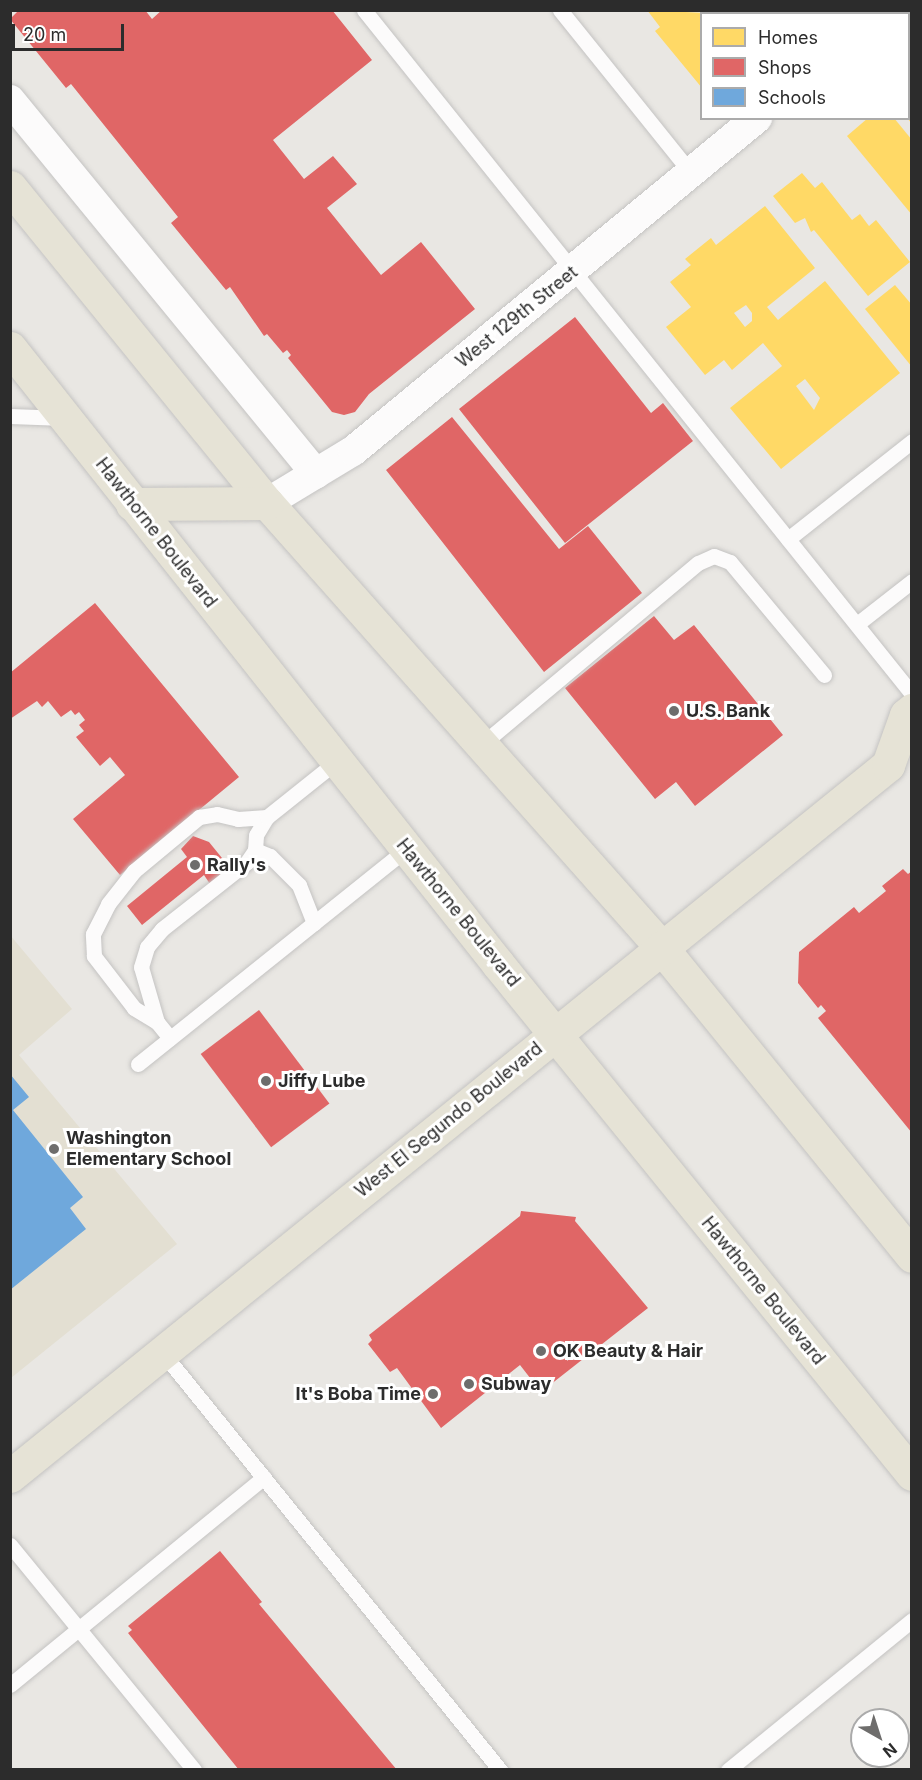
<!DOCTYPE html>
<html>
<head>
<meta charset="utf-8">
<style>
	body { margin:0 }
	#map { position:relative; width:922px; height:1780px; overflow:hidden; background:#e9e7e3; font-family:Inter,sans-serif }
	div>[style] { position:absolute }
	.education>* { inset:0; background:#e3dfd2 }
	.homes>* { inset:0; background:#ffd966 }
	.shops>* { inset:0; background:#e06666; transform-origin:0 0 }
	.schools>* { inset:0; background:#6fa8dc }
	.roads { filter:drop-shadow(0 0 2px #c4c3c2) drop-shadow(0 0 2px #c4c3c2) }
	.service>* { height:15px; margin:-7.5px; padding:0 7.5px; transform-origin:7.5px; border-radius:7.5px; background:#fcfbfb }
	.minor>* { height:30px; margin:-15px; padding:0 15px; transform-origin:15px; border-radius:15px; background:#fcfbfb }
	.primary>* { height:33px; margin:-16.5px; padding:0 16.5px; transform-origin:16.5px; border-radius:16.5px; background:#e6e3d6 }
	.dots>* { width:16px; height:16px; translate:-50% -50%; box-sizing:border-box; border:3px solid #fff; border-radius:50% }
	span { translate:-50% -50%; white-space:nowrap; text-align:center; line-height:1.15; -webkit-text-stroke:6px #fff; paint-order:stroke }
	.street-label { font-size:18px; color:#2c2c2c }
	.poi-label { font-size:18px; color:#2c2c2c; font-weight:700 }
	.left { translate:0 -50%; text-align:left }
	.right { translate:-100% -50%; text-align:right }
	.frame { position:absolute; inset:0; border:12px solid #2c2c2c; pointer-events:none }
	.legend { position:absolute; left:700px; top:12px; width:210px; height:108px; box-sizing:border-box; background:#fff; border:2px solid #ababab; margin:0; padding:8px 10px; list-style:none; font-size:18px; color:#2c2c2c }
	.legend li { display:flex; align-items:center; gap:12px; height:30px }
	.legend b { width:30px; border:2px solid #ababab }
	.north { position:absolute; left:850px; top:1708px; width:60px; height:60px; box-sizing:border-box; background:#fff; border:2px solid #ababab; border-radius:50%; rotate:141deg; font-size:16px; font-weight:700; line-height:24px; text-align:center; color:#2c2c2c }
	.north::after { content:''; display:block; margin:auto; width:21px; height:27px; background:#6e6d6c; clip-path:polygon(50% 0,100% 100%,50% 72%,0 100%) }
	.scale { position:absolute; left:12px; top:24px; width:112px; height:27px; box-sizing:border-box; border:3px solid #2c2c2c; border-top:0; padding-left:8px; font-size:18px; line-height:21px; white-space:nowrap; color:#2c2c2c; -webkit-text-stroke:4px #fff; paint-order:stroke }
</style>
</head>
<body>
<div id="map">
	<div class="education">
		<div style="clip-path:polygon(10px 935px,72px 1009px,19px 1055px,177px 1244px,11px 1378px)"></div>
	</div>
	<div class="homes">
		<div style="clip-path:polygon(647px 10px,724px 14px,702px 14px,702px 88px,655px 31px,660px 27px)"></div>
		<div style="clip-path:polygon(752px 10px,770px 10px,767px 14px)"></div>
		<div style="clip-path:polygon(912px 72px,912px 124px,907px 118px)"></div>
		<div style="clip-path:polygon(868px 118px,894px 118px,912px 140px,912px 215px,847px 136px)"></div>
		<div style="clip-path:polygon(802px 173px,815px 188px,822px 182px,852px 220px,860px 214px,869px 226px,876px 220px,910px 262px,868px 296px,814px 230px,811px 232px,805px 218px,795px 223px,773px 196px)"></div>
		<div style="clip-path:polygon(evenodd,765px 206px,815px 268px,767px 307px,778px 320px,825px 281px,900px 373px,781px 469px,730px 408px,782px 366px,763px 343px,732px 370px,724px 360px,705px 375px,666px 327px,691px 307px,670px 282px,691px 265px,685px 259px,711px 238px,716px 245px,765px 206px,746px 305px,752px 313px,752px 321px,745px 327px,734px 313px,746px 305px,765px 206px,805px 379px,820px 398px,814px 410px,796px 386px,805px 379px)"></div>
		<div style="clip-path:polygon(895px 285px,912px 305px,912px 367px,865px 309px)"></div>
	</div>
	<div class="shops">
		<div style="clip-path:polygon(19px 10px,145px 10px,152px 19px,162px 10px,332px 10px,372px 60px,273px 140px,304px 179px,333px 156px,357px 184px,327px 208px,381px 275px,421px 242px,475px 309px,369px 394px,355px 412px,344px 415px,332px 412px,288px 358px,291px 355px,287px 350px,283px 353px,267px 334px,264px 336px,230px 287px,226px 290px,171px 223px,178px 217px,71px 84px,66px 88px,10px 19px)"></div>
		<div style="clip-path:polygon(575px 317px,651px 413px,663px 403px,693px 441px,565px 543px,459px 409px)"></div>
		<div style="clip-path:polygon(452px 417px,559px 549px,588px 526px,642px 593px,544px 672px,386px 470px)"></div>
		<div style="clip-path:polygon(95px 603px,239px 777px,120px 875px,73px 819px,125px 775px,110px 757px,100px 766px,76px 737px,84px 731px,79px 725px,85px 720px,79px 712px,75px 715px,71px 710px,61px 717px,48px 701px,42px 707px,37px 701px,10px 719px,10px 673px)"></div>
		<div style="clip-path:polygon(654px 616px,674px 640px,694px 625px,783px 735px,695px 806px,676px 782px,655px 799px,565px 688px)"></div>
		<div style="clip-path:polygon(193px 836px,209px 842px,222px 858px,225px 871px,210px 884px,204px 875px,142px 925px,127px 906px,187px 857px,181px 849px)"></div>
		<div style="clip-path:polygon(903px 869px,908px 874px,912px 871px,912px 1133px,818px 1018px,826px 1011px,821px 1005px,818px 1008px,798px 983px,799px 952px,854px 907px,859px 913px,886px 891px,882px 886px)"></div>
		<div style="left:259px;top:1010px;width:117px;height:73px;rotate:53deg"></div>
		<div style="clip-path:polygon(521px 1211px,576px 1217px,575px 1221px,648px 1308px,541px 1392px,520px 1365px,441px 1428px,397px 1368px,390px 1372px,368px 1344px,372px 1340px,369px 1335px,520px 1216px)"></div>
		<div style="clip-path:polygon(220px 1551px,262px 1602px,259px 1604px,397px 1770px,239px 1770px,128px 1633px,132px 1630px,128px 1626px)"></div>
	</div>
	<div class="schools">
		<div style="clip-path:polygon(10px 1074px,29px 1097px,13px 1110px,83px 1197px,70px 1208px,86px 1229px,10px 1290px)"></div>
	</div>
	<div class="roads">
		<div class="service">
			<div style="left:364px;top:10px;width:876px;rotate:51.3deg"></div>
			<div style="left:560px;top:10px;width:209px;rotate:51.2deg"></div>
			<div style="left:848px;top:10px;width:4px;rotate:63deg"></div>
			<div style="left:10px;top:416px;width:54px;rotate:2.1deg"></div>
			<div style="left:788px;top:539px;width:158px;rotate:-38.3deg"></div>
			<div style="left:857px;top:624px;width:70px;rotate:-38deg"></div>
			<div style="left:481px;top:745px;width:283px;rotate:-40deg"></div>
			<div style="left:698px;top:563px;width:17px;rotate:-24deg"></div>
			<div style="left:714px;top:556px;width:17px;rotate:21deg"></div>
			<div style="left:730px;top:562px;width:147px;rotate:50.2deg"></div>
			<div style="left:255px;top:850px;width:16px;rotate:22deg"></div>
			<div style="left:270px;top:856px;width:41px;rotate:45deg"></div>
			<div style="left:299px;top:885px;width:41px;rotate:68.5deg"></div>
			<div style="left:157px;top:1022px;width:27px;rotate:-149deg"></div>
			<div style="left:134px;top:1008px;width:66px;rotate:-127.6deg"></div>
			<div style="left:94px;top:956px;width:22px;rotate:-93deg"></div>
			<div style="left:93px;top:934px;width:34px;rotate:-63deg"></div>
			<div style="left:108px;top:904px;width:42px;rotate:-51.8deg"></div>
			<div style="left:134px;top:871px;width:85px;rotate:-39.7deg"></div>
			<div style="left:199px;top:817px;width:18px;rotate:-9deg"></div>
			<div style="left:217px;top:814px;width:22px;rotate:13deg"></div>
			<div style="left:238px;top:819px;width:29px;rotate:-4deg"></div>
			<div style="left:170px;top:1038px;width:21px;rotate:-129deg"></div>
			<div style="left:157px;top:1022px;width:57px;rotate:-106.2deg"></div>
			<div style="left:141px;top:967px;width:21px;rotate:-73deg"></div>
			<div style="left:147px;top:947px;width:23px;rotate:-50deg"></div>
			<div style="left:162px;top:929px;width:108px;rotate:-38.2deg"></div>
			<div style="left:247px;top:862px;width:14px;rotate:-56deg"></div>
			<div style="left:255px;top:850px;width:15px;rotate:-86deg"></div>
			<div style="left:256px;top:835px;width:21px;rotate:-59deg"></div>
			<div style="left:267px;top:817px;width:90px;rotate:-38.7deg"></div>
			<div style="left:138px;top:1064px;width:344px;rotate:-38.7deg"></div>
			<div style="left:162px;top:1352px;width:538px;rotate:51.04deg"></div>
			<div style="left:10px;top:1545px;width:291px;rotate:50.7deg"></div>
			<div style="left:10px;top:1685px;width:328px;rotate:-39.3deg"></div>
			<div style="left:728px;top:1770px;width:237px;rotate:-39.2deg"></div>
		</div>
		<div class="minor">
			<div style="left:886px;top:14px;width:5px;rotate:-53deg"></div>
			<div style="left:10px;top:100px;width:483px;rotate:50.7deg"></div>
			<div style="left:267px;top:503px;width:100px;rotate:-31.2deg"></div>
			<div style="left:353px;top:451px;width:524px;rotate:-39.5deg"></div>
		</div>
		<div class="primary">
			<div style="left:10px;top:187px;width:407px;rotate:50.9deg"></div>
			<div style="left:267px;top:503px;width:594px;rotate:48.41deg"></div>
			<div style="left:661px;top:947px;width:398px;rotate:50.9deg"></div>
			<div style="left:10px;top:348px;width:786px;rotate:51.61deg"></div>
			<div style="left:498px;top:964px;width:657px;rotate:50.93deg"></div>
			<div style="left:132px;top:504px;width:135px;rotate:-0.4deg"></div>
			<div style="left:10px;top:1476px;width:1130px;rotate:-39deg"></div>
			<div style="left:888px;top:765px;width:53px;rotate:-70.2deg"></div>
			<div style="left:906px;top:715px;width:8px;rotate:-40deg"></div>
		</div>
	</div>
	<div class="dots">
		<div style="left:674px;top:711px;background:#6e6d6c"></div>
		<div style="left:195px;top:865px;background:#6e6d6c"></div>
		<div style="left:266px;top:1081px;background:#6e6d6c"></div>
		<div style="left:54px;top:1149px;background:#6e6d6c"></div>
		<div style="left:541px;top:1351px;background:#6e6d6c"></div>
		<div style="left:469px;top:1384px;background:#6e6d6c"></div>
		<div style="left:433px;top:1394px;background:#6e6d6c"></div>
	</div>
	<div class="street-label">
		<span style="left:517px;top:317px;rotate:-39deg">West 129th Street</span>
		<span style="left:156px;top:533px;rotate:52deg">Hawthorne Boulevard</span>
		<span style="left:458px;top:913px;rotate:51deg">Hawthorne Boulevard</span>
		<span style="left:449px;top:1120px;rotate:-39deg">West El Segundo Boulevard</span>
		<span style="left:763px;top:1291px;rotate:51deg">Hawthorne Boulevard</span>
	</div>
	<div class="poi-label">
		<span class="left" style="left:686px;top:711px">U.S. Bank</span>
		<span class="left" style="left:207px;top:865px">Rally's</span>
		<span class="left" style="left:278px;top:1081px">Jiffy Lube</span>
		<span class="left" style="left:66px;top:1149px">Washington<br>Elementary School</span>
		<span class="left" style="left:553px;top:1351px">OK Beauty &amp; Hair</span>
		<span class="left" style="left:481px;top:1384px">Subway</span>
		<span class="right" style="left:421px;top:1394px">It's Boba Time</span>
	</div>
	<div class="frame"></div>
	<ul class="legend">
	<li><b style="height:16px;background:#ffd966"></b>Homes</li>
	<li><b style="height:16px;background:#e06666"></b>Shops</li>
	<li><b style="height:16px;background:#6fa8dc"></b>Schools</li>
	</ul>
	<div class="north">N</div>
	<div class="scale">20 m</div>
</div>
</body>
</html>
